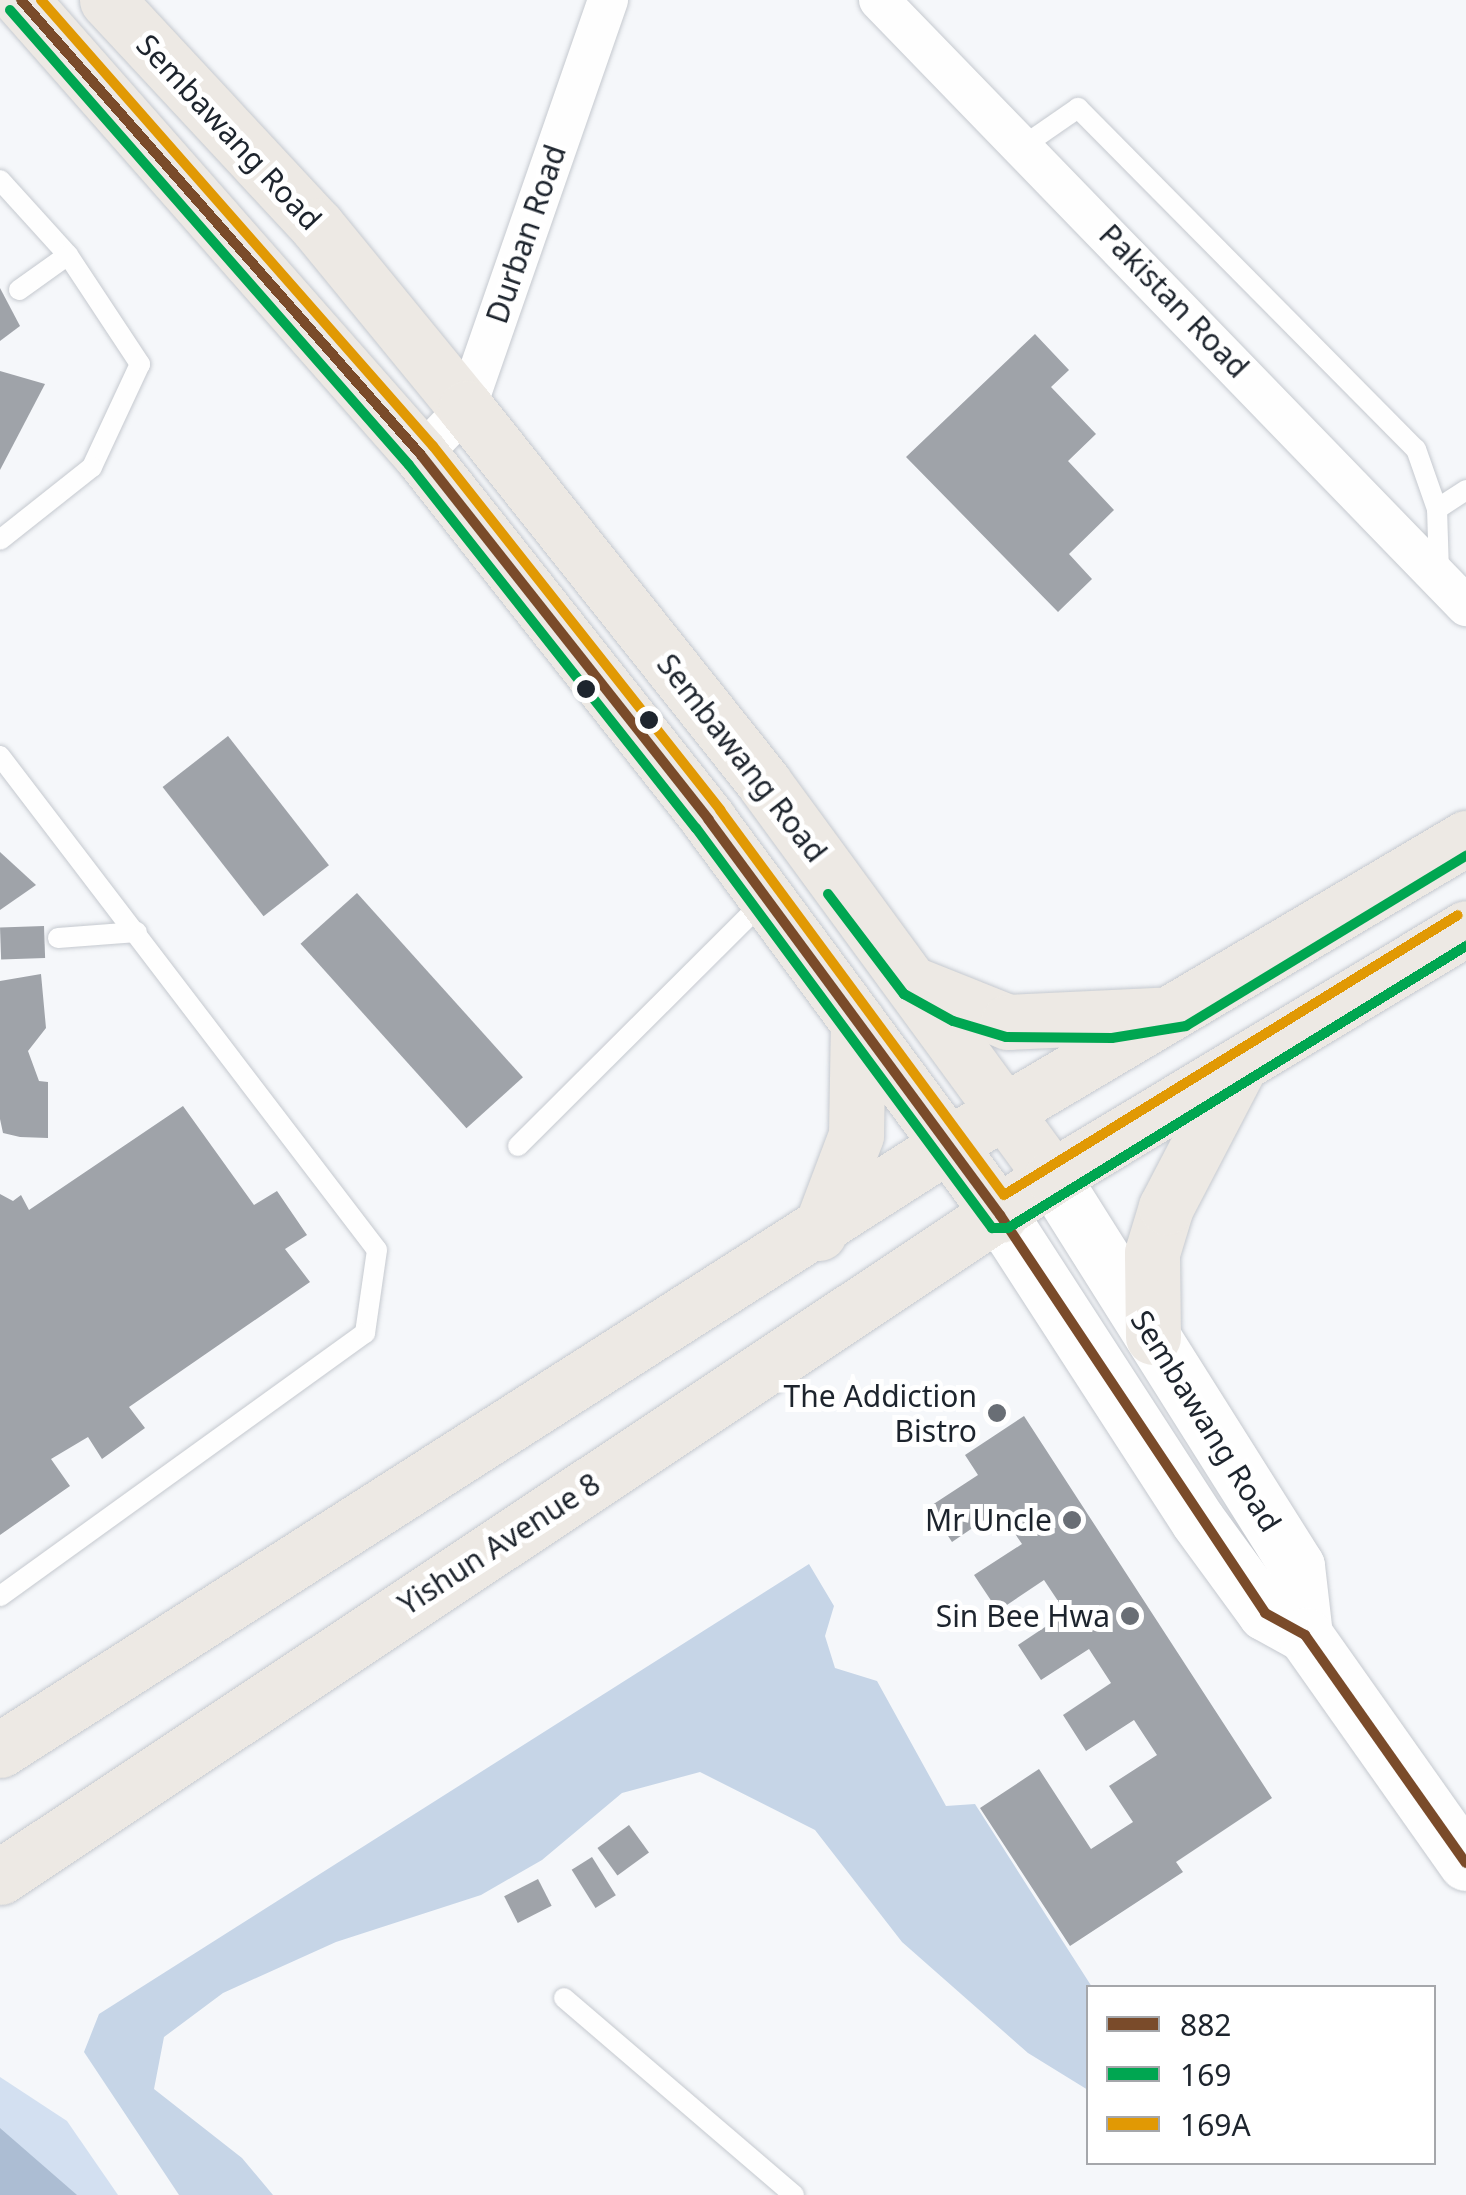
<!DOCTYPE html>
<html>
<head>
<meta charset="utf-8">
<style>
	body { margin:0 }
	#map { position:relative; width:1466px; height:2195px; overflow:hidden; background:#f5f7fa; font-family:"Noto Sans",sans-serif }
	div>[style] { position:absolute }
	.green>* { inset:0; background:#d3e0f1 }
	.forest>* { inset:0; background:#c6d5e7 }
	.water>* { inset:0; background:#acbdd3 }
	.building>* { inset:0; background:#9fa3a9; transform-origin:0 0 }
	.roads { filter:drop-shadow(0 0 2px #c5c9cf) drop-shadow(0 0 2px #c5c9cf) }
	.lane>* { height:20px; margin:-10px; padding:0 10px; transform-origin:10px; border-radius:10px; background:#fefefe }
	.street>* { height:40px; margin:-20px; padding:0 20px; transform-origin:20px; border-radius:20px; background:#fefefe }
	.secondary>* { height:55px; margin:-27.5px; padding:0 27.5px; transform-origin:27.5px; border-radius:27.5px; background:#fefefe }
	.primary>* { height:55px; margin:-27.5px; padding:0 27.5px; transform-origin:27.5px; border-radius:27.5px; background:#ede9e4 }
	.bus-1>* { height:10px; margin:-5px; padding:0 5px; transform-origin:5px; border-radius:5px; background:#7a4b2a }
	.bus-2>* { height:10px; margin:-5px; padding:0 5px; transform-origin:5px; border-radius:5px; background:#00a651 }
	.bus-3>* { height:10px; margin:-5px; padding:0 5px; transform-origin:5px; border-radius:5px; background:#e19904 }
	.dots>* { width:28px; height:28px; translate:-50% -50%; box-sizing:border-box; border:5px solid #fff; border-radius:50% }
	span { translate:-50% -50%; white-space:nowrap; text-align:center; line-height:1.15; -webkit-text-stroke:10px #fff; paint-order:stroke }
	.street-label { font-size:30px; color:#1d242d }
	.poi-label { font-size:30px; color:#1d242d }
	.right { translate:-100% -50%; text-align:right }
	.legend { position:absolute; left:1086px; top:1985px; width:350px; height:180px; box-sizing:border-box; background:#fff; border:2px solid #a5a7ab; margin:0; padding:12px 18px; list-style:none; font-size:30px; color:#1d242d }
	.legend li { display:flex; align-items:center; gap:20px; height:50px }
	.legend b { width:50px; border:2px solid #a5a7ab }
</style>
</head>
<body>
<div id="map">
	<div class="green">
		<div style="clip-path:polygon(0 2077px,67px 2121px,118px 2195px,0 2195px)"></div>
	</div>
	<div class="forest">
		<div style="clip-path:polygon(809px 1564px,834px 1606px,825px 1636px,835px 1668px,877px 1681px,946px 1806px,975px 1804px,1092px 1987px,1088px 2090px,1028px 2053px,902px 1942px,815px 1830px,700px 1772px,622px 1793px,542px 1860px,481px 1895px,336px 1942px,223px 1993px,164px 2037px,154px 2089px,242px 2158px,273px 2195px,179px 2195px,84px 2052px,99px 2014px)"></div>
	</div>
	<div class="water">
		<div style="clip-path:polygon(0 2128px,77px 2195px,0 2195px)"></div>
	</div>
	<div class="building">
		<div style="clip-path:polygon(0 288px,20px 326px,0 341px)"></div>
		<div style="clip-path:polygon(1035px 334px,1069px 370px,1051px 387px,1096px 434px,1068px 461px,1114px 510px,1069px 554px,1092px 579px,1058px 612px,906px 457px)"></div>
		<div style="clip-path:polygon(0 371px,45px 384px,0 470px)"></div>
		<div style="left:228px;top:736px;width:164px;height:83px;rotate:52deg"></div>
		<div style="clip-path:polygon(0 852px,36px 885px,0 910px)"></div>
		<div style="left:357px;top:893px;width:248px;height:76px;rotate:48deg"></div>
		<div style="left:44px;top:926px;width:32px;height:44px;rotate:88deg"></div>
		<div style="clip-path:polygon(41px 974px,46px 1028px,28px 1051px,39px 1081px,48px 1082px,48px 1138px,20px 1137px,3px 1133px,0 1119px,0 981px)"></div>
		<div style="clip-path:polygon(183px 1106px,254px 1205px,277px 1191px,307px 1235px,285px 1249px,310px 1282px,129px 1407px,145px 1428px,102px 1459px,88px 1437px,51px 1459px,70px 1486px,0 1535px,0 1194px,13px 1201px,21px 1195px,29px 1210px)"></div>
		<div style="clip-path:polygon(1024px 1416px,1272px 1798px,1176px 1862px,1183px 1872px,1070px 1946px,980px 1808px,1039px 1769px,1091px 1849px,1133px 1822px,1109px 1786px,1157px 1755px,1134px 1720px,1086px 1751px,1063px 1715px,1111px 1683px,1089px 1649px,1041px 1680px,1018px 1645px,1066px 1613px,1044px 1580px,998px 1611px,974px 1575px,1022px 1544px,999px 1510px,952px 1542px,929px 1507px,978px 1475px,965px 1455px)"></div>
		<div style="left:629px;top:1825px;width:34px;height:39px;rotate:54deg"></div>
		<div style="left:592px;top:1857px;width:45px;height:24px;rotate:58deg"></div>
		<div style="left:538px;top:1879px;width:30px;height:38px;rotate:63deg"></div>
	</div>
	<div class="roads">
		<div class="lane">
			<div style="left:1023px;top:146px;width:67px;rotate:-34.6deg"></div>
			<div style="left:1078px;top:108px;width:480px;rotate:45.3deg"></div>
			<div style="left:1416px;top:449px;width:64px;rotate:70.7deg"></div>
			<div style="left:0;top:180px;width:101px;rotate:47.8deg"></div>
			<div style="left:68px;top:255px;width:131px;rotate:56.6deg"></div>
			<div style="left:140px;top:364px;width:114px;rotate:115deg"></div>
			<div style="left:92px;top:467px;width:117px;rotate:141.6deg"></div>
			<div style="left:19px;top:290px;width:60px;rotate:-35.5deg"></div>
			<div style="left:1439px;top:572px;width:63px;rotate:-91.8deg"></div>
			<div style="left:1437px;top:509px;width:35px;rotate:-33deg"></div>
			<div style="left:0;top:756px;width:621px;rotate:52.65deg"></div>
			<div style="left:377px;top:1250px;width:84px;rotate:98.2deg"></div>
			<div style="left:365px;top:1333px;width:450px;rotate:144.2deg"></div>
			<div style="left:58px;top:938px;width:79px;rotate:-4.3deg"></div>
			<div style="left:518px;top:1146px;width:349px;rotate:-44.9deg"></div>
			<div style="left:564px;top:1998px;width:303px;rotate:40.6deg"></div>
		</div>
		<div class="street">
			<div style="left:879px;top:0;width:844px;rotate:45.91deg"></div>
			<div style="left:421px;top:455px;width:65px;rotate:-46.2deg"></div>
			<div style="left:466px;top:408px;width:432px;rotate:-70.8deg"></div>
		</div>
		<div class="secondary">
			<div style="left:1052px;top:1177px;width:460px;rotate:57.8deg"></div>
			<div style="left:1297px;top:1566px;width:69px;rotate:83.4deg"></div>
			<div style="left:1000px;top:1215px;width:364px;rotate:57.1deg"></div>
			<div style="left:1198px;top:1521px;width:114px;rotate:53.9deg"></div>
			<div style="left:1265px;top:1613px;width:46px;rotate:28.8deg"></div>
			<div style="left:1305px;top:1635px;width:279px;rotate:54.8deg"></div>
		</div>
		<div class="primary">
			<div style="left:21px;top:0;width:606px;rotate:48.68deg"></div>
			<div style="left:421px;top:455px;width:464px;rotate:51.7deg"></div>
			<div style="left:708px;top:819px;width:492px;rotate:53.6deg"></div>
			<div style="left:107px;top:0;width:309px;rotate:47.1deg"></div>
			<div style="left:317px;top:226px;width:235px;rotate:50.7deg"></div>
			<div style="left:466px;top:408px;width:479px;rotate:51.5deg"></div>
			<div style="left:764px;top:783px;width:488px;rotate:53.8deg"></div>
			<div style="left:918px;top:986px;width:97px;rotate:21.8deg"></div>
			<div style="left:1008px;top:1022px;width:151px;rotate:-2.7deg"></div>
			<div style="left:819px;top:1233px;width:105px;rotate:-69.3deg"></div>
			<div style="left:856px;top:1135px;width:113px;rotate:-89deg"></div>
			<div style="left:1153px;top:1337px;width:84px;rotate:-90.7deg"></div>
			<div style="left:1152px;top:1253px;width:48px;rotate:-73.1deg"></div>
			<div style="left:1166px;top:1207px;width:158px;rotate:-62.5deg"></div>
			<div style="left:0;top:1750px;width:1126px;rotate:-32.56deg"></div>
			<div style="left:949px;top:1144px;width:601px;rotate:-30.62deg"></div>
			<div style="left:0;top:1877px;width:1264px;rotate:-33.64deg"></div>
			<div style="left:1052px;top:1177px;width:483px;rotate:-31deg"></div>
		</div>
	</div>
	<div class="bus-1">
		<div style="left:21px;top:0;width:606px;rotate:48.68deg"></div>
		<div style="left:421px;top:455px;width:464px;rotate:51.7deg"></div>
		<div style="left:708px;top:819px;width:492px;rotate:53.6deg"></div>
		<div style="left:1000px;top:1215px;width:478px;rotate:56.3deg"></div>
		<div style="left:1265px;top:1613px;width:46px;rotate:28.8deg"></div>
		<div style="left:1305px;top:1635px;width:279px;rotate:54.8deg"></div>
	</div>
	<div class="bus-2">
		<div style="left:10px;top:10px;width:605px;rotate:48.75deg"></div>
		<div style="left:409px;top:465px;width:463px;rotate:51.7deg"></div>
		<div style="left:696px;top:828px;width:498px;rotate:53.5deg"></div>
		<div style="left:992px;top:1228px;width:16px"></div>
		<div style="left:1008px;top:1228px;width:538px;rotate:-31.62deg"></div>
		<div style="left:828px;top:894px;width:126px;rotate:52.8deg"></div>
		<div style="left:904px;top:994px;width:56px;rotate:28.9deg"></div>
		<div style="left:953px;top:1021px;width:55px;rotate:16.8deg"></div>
		<div style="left:1006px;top:1037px;width:106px;rotate:0.5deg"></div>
		<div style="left:1112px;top:1038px;width:75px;rotate:-9.2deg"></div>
		<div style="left:1186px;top:1026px;width:328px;rotate:-31.3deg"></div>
	</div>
	<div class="bus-3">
		<div style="left:41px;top:0;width:594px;rotate:48.69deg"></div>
		<div style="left:433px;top:446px;width:464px;rotate:51.7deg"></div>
		<div style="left:720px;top:810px;width:478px;rotate:53.6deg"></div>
		<div style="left:1004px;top:1195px;width:533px;rotate:-31.66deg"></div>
	</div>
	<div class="dots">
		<div style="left:586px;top:689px;background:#1d242d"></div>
		<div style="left:649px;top:720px;background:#1d242d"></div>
		<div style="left:997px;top:1413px;background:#696e75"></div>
		<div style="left:1072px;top:1520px;background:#696e75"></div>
		<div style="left:1130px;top:1616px;background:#696e75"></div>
	</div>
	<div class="street-label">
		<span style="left:229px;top:132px;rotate:47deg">Sembawang Road</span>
		<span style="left:526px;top:234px;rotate:-71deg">Durban Road</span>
		<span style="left:1174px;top:301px;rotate:46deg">Pakistan Road</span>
		<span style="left:742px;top:758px;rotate:52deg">Sembawang Road</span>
		<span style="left:1206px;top:1421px;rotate:58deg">Sembawang Road</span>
		<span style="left:499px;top:1544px;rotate:-33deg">Yishun Avenue 8</span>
	</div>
	<div class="poi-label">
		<span class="right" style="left:977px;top:1413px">The Addiction<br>Bistro</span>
		<span class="right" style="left:1052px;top:1520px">Mr Uncle</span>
		<span class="right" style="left:1110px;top:1616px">Sin Bee Hwa</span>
	</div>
	<ul class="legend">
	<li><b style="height:12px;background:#7a4b2a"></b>882</li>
	<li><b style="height:12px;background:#00a651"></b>169</li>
	<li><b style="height:12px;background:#e19904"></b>169A</li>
	</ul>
</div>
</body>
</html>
